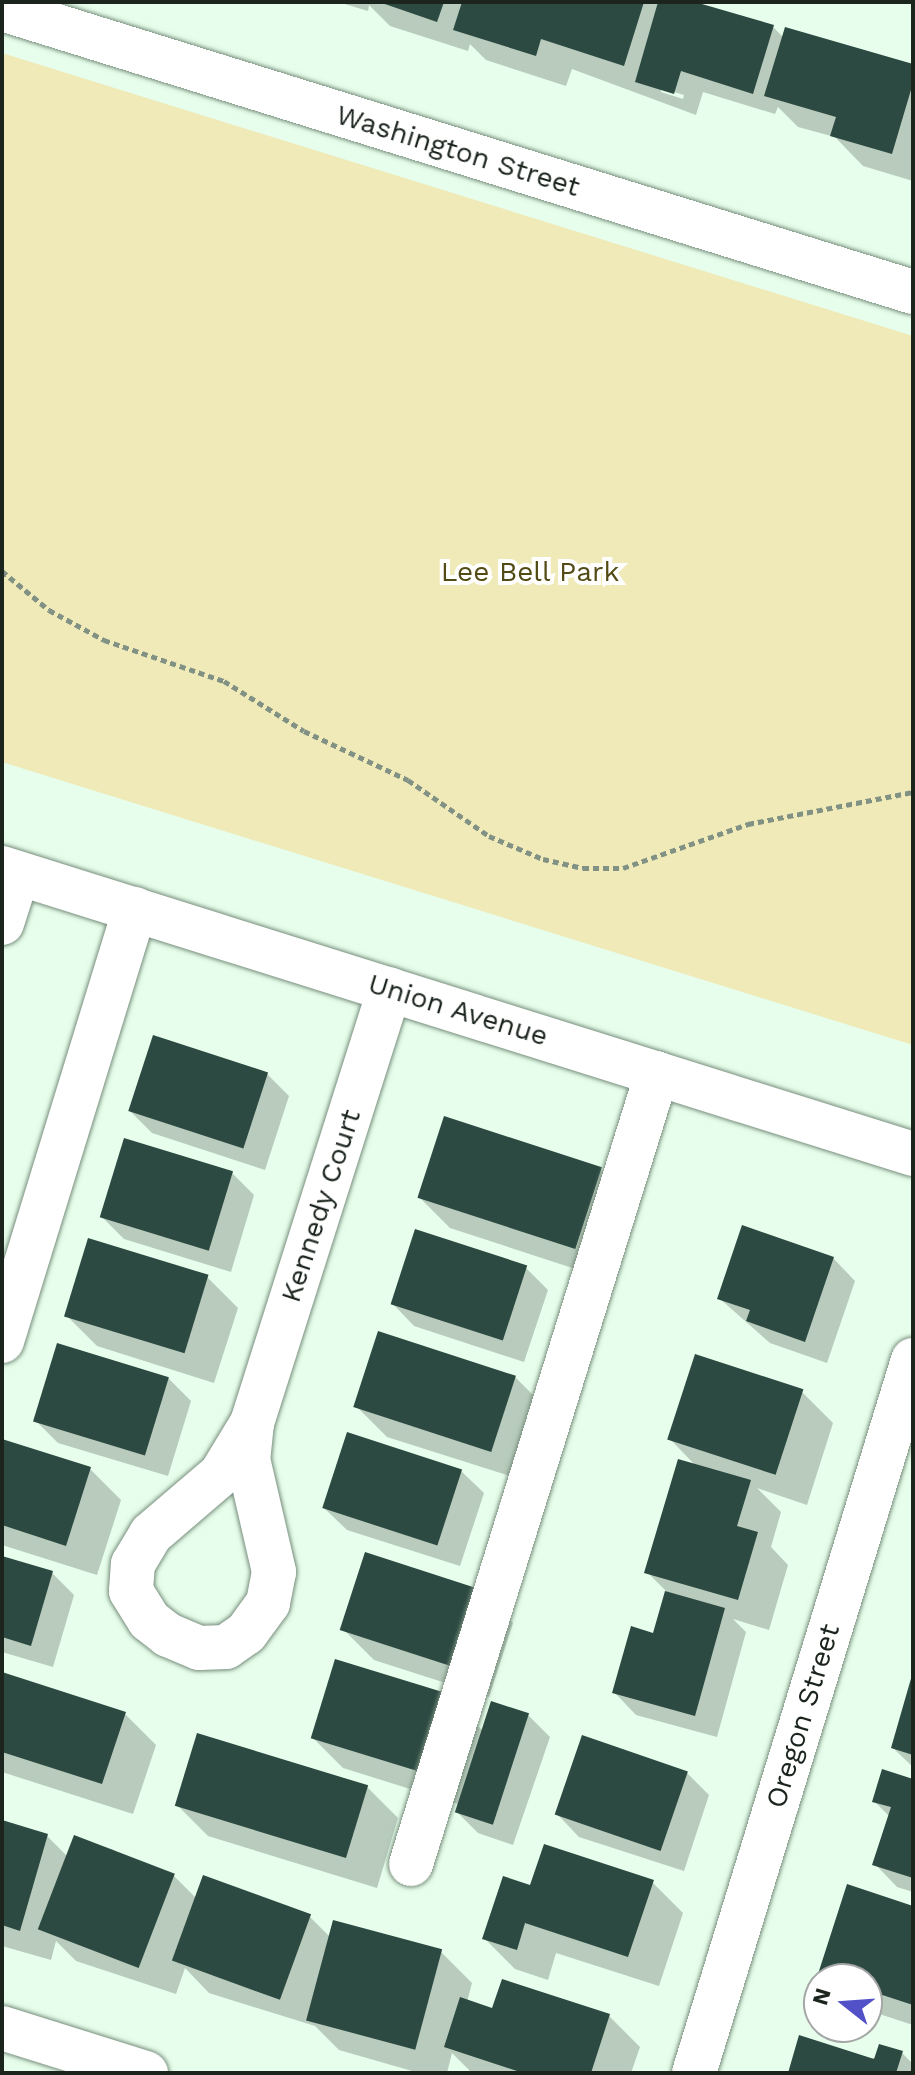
<!DOCTYPE html>
<html>
<head>
<meta charset="utf-8">
<style>
	body { margin:0 }
	#map { position:relative; width:915px; height:2075px; overflow:hidden; background:#e6feeb; font-family:"Work Sans",sans-serif }
	div>[style] { position:absolute }
	.green>* { inset:0; background:#f0e9b8 }
	.shadow>* { inset:0; background:#0003 }
	.building>* { inset:0; background:#2c4942; transform-origin:0 0 }
	.path>* { height:5px; margin-top:-2.5px; transform-origin:0; background:repeating-linear-gradient(90deg,#819285 0 6px,transparent 0 10px) }
	.roads { filter:drop-shadow(0 0 2px #788e7d) drop-shadow(0 0 2px #788e7d) }
	.minor>* { height:44px; margin:-22px; padding:0 22px; transform-origin:22px; border-radius:22px; background:#fff }
	span { translate:-50% -50%; white-space:nowrap; text-align:center; line-height:1.15; -webkit-text-stroke:8px #fff; paint-order:stroke }
	.street-label { font-size:28px; color:#1b241d }
	.park-label { font-size:28px; color:#534b15 }
	.frame { position:absolute; inset:0; border:4px solid #1b241d; pointer-events:none }
	.north { position:absolute; left:803px; top:1963px; width:80px; height:80px; box-sizing:border-box; background:#fff; border:2px solid #a4a7a5; border-radius:50%; rotate:287deg; font-size:22px; font-weight:700; line-height:32px; text-align:center; color:#1b241d }
	.north::after { content:''; display:block; margin:auto; width:28px; height:36px; background:#5251c8; clip-path:polygon(50% 0,100% 100%,50% 72%,0 100%) }
</style>
</head>
<body>
<div id="map">
	<div class="green">
		<div style="clip-path:polygon(2px 53px,913px 336px,913px 1045px,2px 762px)"></div>
	</div>
	<div class="shadow">
		<div style="clip-path:polygon(evenodd,338px 2px,655px 2px,659px 6px,688px 2px,773px 27px,784px 38px,913px 66px,913px 181px,863px 166px,835px 137px,798px 127px,778px 107px,775px 114px,703px 92px,696px 115px,572px 69px,566px 86px,486px 60px,470px 44px,468px 51px,390px 26px,369px 5px,368px 11px,338px 2px,661px 88px,684px 95px,683px 99px,661px 92px,661px 88px)"></div>
		<div style="clip-path:polygon(267px 1074px,289px 1096px,265px 1170px,152px 1133px,130px 1111px)"></div>
		<div style="clip-path:polygon(601px 1170px,632px 1201px,606px 1279px,450px 1228px,419px 1197px)"></div>
		<div style="clip-path:polygon(232px 1173px,254px 1195px,231px 1272px,124px 1239px,102px 1217px)"></div>
		<div style="clip-path:polygon(833px 1258px,855px 1281px,827px 1363px,770px 1343px,719px 1298px)"></div>
		<div style="clip-path:polygon(526px 1268px,548px 1290px,524px 1362px,414px 1326px,392px 1303px)"></div>
		<div style="clip-path:polygon(207px 1277px,238px 1308px,214px 1383px,97px 1346px,66px 1315px)"></div>
		<div style="clip-path:polygon(515px 1377px,546px 1408px,523px 1480px,387px 1437px,356px 1406px)"></div>
		<div style="clip-path:polygon(168px 1378px,191px 1401px,168px 1476px,58px 1443px,36px 1421px)"></div>
		<div style="clip-path:polygon(802px 1392px,833px 1423px,807px 1505px,757px 1488px,781px 1512px,771px 1547px,788px 1565px,769px 1630px,733px 1619px,746px 1632px,717px 1737px,636px 1715px,614px 1692px,654px 1635px,667px 1592px,647px 1572px,696px 1466px,669px 1438px)"></div>
		<div style="clip-path:polygon(348px 1435px,461px 1471px,484px 1493px,460px 1566px,347px 1530px,324px 1508px)"></div>
		<div style="clip-path:polygon(2px 1441px,90px 1469px,121px 1500px,97px 1575px,2px 1545px)"></div>
		<div style="clip-path:polygon(2px 1558px,52px 1573px,74px 1595px,53px 1667px,2px 1652px)"></div>
		<div style="clip-path:polygon(482px 1592px,513px 1623px,489px 1697px,374px 1660px,343px 1629px)"></div>
		<div style="clip-path:polygon(2px 1675px,125px 1714px,156px 1745px,133px 1814px,2px 1772px)"></div>
		<div style="clip-path:polygon(913px 1679px,913px 1767px,893px 1748px)"></div>
		<div style="clip-path:polygon(449px 1697px,483px 1731px,528px 1715px,550px 1737px,513px 1845px,478px 1833px,456px 1811px,458px 1804px,343px 1768px,312px 1737px)"></div>
		<div style="clip-path:polygon(687px 1773px,709px 1795px,684px 1871px,579px 1837px,557px 1814px)"></div>
		<div style="clip-path:polygon(913px 1781px,913px 1892px,897px 1887px,875px 1864px,890px 1817px,874px 1801px)"></div>
		<div style="clip-path:polygon(367px 1787px,398px 1818px,377px 1888px,208px 1836px,177px 1805px)"></div>
		<div style="clip-path:polygon(2px 1823px,47px 1836px,69px 1858px,76px 1838px,114px 1850px,124px 1860px,174px 1876px,198px 1900px,310px 1917px,330px 1937px,441px 1952px,472px 1983px,467px 2002px,494px 2011px,609px 2016px,640px 2047px,631px 2073px,472px 2073px,452px 2053px,447px 2073px,419px 2073px,339px 2050px,315px 2026px,209px 1993px,185px 1968px,176px 1994px,76px 1961px,56px 1941px,51px 1960px,2px 1946px)"></div>
		<div style="clip-path:polygon(652px 1882px,683px 1913px,659px 1986px,556px 1953px,548px 1980px,515px 1969px,484px 1938px,531px 1887px)"></div>
		<div style="clip-path:polygon(913px 1908px,913px 2025px,867px 2010px,867px 1979px,826px 1979px,820px 1973px)"></div>
		<div style="clip-path:polygon(902px 2053px,913px 2064px,913px 2073px,790px 2073px)"></div>
	</div>
	<div class="building">
		<div style="clip-path:polygon(379px 2px,444px 2px,437px 22px)"></div>
		<div style="clip-path:polygon(462px 2px,644px 2px,624px 66px,541px 39px,536px 56px,453px 30px)"></div>
		<div style="clip-path:polygon(658px 2px,695px 2px,774px 25px,753px 94px,681px 71px,674px 94px,635px 82px)"></div>
		<div style="clip-path:polygon(785px 27px,913px 64px,913px 83px,892px 154px,830px 136px,836px 117px,764px 96px)"></div>
		<div style="left:153px;top:1035px;width:121px;height:80px;rotate:18deg"></div>
		<div style="left:444px;top:1116px;width:166px;height:86px;rotate:18deg"></div>
		<div style="left:124px;top:1138px;width:114px;height:83px;rotate:17deg"></div>
		<div style="clip-path:polygon(742px 1225px,834px 1257px,805px 1342px,746px 1321px,750px 1310px,717px 1299px)"></div>
		<div style="left:415px;top:1229px;width:118px;height:79px;rotate:18deg"></div>
		<div style="left:88px;top:1238px;width:126px;height:82px;rotate:17deg"></div>
		<div style="left:378px;top:1331px;width:145px;height:80px;rotate:18deg"></div>
		<div style="left:57px;top:1343px;width:117px;height:82px;rotate:17deg"></div>
		<div style="left:695px;top:1354px;width:114px;height:90px;rotate:18deg"></div>
		<div style="left:347px;top:1432px;width:121px;height:80px;rotate:18deg"></div>
		<div style="clip-path:polygon(2px 1439px,91px 1467px,66px 1546px,2px 1525px)"></div>
		<div style="clip-path:polygon(678px 1459px,751px 1480px,737px 1526px,758px 1532px,738px 1600px,644px 1573px)"></div>
		<div style="left:365px;top:1552px;width:124px;height:82px;rotate:18deg"></div>
		<div style="clip-path:polygon(2px 1556px,53px 1571px,31px 1646px,2px 1637px)"></div>
		<div style="clip-path:polygon(665px 1591px,725px 1608px,695px 1716px,612px 1693px,631px 1626px,653px 1633px)"></div>
		<div style="left:335px;top:1659px;width:121px;height:83px;rotate:17deg"></div>
		<div style="clip-path:polygon(2px 1672px,126px 1712px,102px 1784px,2px 1752px)"></div>
		<div style="clip-path:polygon(912px 1675px,913px 1675px,913px 1755px,891px 1748px)"></div>
		<div style="left:491px;top:1701px;width:40px;height:117px;rotate:18deg"></div>
		<div style="left:197px;top:1733px;width:179px;height:76px;rotate:17deg"></div>
		<div style="left:582px;top:1735px;width:112px;height:84px;rotate:19deg"></div>
		<div style="clip-path:polygon(882px 1769px,913px 1779px,913px 1878px,872px 1865px,891px 1807px,872px 1802px)"></div>
		<div style="clip-path:polygon(2px 1820px,48px 1834px,20px 1931px,2px 1925px)"></div>
		<div style="left:74px;top:1835px;width:108px;height:101px;rotate:21deg"></div>
		<div style="clip-path:polygon(544px 1844px,654px 1880px,628px 1957px,525px 1923px,517px 1950px,482px 1939px,503px 1876px,530px 1885px)"></div>
		<div style="left:203px;top:1875px;width:115px;height:91px;rotate:20deg"></div>
		<div style="clip-path:polygon(847px 1884px,913px 1906px,913px 2005px,867px 1990px,867px 1979px,818px 1974px)"></div>
		<div style="left:333px;top:1920px;width:113px;height:104px;rotate:15deg"></div>
		<div style="clip-path:polygon(502px 1979px,610px 2014px,591px 2073px,523px 2073px,444px 2047px,460px 1997px,492px 2008px)"></div>
		<div style="clip-path:polygon(799px 2035px,874px 2059px,879px 2044px,903px 2051px,896px 2073px,788px 2073px)"></div>
	</div>
	<div class="path">
		<div style="left:2px;top:571px;width:61px;rotate:39.7deg"></div>
		<div style="left:49px;top:610px;width:63px;rotate:28.6deg"></div>
		<div style="left:104px;top:640px;width:127px;rotate:18.9deg"></div>
		<div style="left:224px;top:681px;width:94px;rotate:32deg"></div>
		<div style="left:304px;top:731px;width:115px;rotate:25.2deg"></div>
		<div style="left:408px;top:780px;width:98px;rotate:34.7deg"></div>
		<div style="left:489px;top:836px;width:59px;rotate:23.1deg"></div>
		<div style="left:543px;top:859px;width:41px;rotate:12.7deg"></div>
		<div style="left:583px;top:868px;width:40px"></div>
		<div style="left:623px;top:868px;width:133px;rotate:-19.4deg"></div>
		<div style="left:748px;top:824px;width:168px;rotate:-11deg"></div>
	</div>
	<div class="roads">
		<div class="minor">
			<div style="left:2px;top:9px;width:954px;rotate:17.26deg"></div>
			<div style="left:2px;top:868px;width:955px;rotate:17.43deg"></div>
			<div style="left:2px;top:923px;width:52px;rotate:-72.3deg"></div>
			<div style="left:2px;top:1341px;width:452px;rotate:-72.9deg"></div>
			<div style="left:252px;top:1423px;width:36px;rotate:96deg"></div>
			<div style="left:248px;top:1459px;width:116px;rotate:77deg"></div>
			<div style="left:274px;top:1572px;width:32px;rotate:101deg"></div>
			<div style="left:268px;top:1603px;width:37px;rotate:126deg"></div>
			<div style="left:246px;top:1633px;width:24px;rotate:145deg"></div>
			<div style="left:226px;top:1647px;width:27px;rotate:178deg"></div>
			<div style="left:199px;top:1648px;width:34px;rotate:-157deg"></div>
			<div style="left:168px;top:1635px;width:24px;rotate:-142deg"></div>
			<div style="left:149px;top:1620px;width:34px;rotate:-122deg"></div>
			<div style="left:131px;top:1591px;width:27px;rotate:-86deg"></div>
			<div style="left:133px;top:1564px;width:35px;rotate:-59deg"></div>
			<div style="left:151px;top:1534px;width:92px;rotate:-40.6deg"></div>
			<div style="left:221px;top:1474px;width:60px;rotate:-58.7deg"></div>
			<div style="left:252px;top:1423px;width:455px;rotate:-72.4deg"></div>
			<div style="left:411px;top:1864px;width:828px;rotate:-72.72deg"></div>
			<div style="left:2px;top:2028px;width:151px;rotate:17.4deg"></div>
			<div style="left:694px;top:2073px;width:746px;rotate:-72.93deg"></div>
		</div>
	</div>
	<div class="street-label">
		<span style="left:458px;top:151px;rotate:17deg">Washington Street</span>
		<span style="left:458px;top:1010px;rotate:17deg">Union Avenue</span>
		<span style="left:321px;top:1206px;rotate:-72deg">Kennedy Court</span>
		<span style="left:803px;top:1716px;rotate:-73deg">Oregon Street</span>
	</div>
	<div class="park-label">
		<span style="left:530px;top:572px">Lee Bell Park</span>
	</div>
	<div class="frame"></div>
	<div class="north">N</div>
</div>
</body>
</html>
